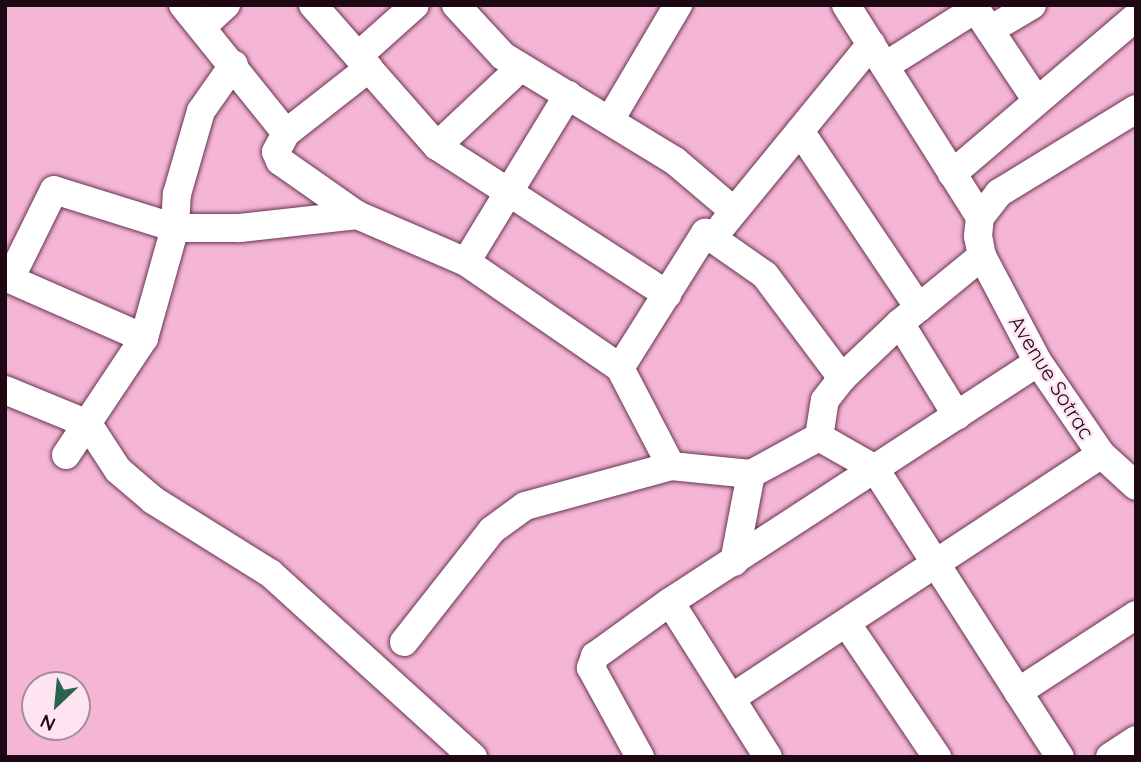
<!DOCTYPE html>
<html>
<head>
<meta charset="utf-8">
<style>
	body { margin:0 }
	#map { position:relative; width:1141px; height:762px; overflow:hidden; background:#f5b6d6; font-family:Quicksand,sans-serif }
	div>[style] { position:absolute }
	.roads { filter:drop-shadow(0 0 2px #683451) drop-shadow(0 0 2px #683451) }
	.minor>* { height:28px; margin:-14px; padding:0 14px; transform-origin:14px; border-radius:14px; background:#fff }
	span { translate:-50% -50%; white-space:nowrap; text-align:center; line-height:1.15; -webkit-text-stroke:5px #fee4f1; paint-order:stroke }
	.street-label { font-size:21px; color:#1d0814 }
	.frame { position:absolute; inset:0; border:7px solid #1d0814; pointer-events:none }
	.north { position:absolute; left:21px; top:671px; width:70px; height:70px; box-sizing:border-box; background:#fee4f1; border:2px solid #a48c99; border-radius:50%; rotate:206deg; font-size:19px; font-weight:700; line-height:28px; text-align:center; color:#1d0814 }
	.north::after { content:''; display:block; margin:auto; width:24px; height:32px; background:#28634e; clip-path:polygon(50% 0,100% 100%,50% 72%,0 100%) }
</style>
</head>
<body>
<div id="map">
	<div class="roads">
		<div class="minor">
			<div style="left:183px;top:5px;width:164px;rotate:51.2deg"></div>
			<div style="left:313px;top:5px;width:188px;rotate:48.7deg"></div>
			<div style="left:437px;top:146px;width:274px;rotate:32.8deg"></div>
			<div style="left:456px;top:5px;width:69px;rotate:47.3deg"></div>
			<div style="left:503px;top:56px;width:202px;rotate:31.4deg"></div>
			<div style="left:675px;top:161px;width:77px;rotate:40.3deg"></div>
			<div style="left:846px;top:5px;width:251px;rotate:57.7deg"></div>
			<div style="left:973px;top:5px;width:115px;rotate:56.3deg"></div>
			<div style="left:202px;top:27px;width:33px;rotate:-43deg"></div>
			<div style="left:990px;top:30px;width:49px;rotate:-30.8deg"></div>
			<div style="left:358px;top:56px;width:76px;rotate:-41.8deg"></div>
			<div style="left:885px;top:66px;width:107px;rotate:-32.3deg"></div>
			<div style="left:369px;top:68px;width:105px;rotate:141.9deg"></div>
			<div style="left:286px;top:133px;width:21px;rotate:118deg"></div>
			<div style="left:276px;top:152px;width:10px;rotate:66deg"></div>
			<div style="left:280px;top:161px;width:94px;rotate:35deg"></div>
			<div style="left:357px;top:215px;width:119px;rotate:23.3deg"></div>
			<div style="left:466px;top:262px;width:187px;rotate:34.5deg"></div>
			<div style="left:620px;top:368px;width:110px;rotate:62.5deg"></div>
			<div style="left:1136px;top:109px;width:161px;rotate:148.5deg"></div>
			<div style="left:999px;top:193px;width:31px;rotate:128deg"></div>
			<div style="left:980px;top:217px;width:19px;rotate:96deg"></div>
			<div style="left:978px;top:236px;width:20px;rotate:79deg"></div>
			<div style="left:982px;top:256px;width:120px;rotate:62.2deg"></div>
			<div style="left:1038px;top:362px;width:112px;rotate:55.6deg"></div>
			<div style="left:1101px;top:454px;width:47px;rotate:42.4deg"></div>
			<div style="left:610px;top:120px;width:134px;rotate:-59.4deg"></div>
			<div style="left:800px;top:131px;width:213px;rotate:56.1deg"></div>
			<div style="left:437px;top:146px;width:115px;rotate:-43.2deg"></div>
			<div style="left:952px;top:174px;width:242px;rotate:-40.5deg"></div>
			<div style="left:723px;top:225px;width:234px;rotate:-50.7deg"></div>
			<div style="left:466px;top:262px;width:196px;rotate:-58.6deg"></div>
			<div style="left:5px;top:277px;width:152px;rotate:23.7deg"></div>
			<div style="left:10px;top:279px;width:99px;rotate:-63.7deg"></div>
			<div style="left:54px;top:190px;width:127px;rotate:17.4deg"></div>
			<div style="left:175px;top:228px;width:65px"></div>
			<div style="left:240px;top:228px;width:118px;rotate:-6.3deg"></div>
			<div style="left:900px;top:323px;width:109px;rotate:58.5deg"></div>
			<div style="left:620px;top:368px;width:160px;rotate:-57.8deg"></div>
			<div style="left:705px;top:233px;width:73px;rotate:35deg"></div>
			<div style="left:765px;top:275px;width:129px;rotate:53.2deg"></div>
			<div style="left:5px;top:390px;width:90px;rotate:22.3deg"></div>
			<div style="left:88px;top:424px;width:55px;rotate:56.9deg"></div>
			<div style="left:118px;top:470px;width:46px;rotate:40.6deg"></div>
			<div style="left:153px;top:500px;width:138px;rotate:32deg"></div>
			<div style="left:270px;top:573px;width:274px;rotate:42.2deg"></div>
			<div style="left:819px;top:437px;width:64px;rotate:29.7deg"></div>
			<div style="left:875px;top:469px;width:342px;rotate:57.3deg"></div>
			<div style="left:819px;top:437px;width:37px;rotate:-81deg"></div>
			<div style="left:825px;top:400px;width:28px;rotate:-52deg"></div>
			<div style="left:842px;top:378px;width:80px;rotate:-43.5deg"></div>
			<div style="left:900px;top:323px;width:106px;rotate:-39.3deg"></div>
			<div style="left:66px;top:455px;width:141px;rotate:-56.3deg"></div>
			<div style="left:144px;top:338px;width:114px;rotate:-74.3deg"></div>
			<div style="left:175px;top:228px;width:34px;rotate:-87deg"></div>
			<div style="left:177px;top:194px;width:86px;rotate:-73.9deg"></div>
			<div style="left:201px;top:111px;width:57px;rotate:-54.9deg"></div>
			<div style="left:734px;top:562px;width:90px;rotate:-79.1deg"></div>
			<div style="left:670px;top:602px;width:183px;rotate:57.7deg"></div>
			<div style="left:847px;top:624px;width:161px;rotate:55.9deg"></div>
			<div style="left:404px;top:642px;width:142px;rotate:-51.8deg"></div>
			<div style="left:492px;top:530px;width:41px;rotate:-36deg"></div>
			<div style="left:525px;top:506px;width:151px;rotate:-15.3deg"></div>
			<div style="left:671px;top:466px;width:80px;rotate:5.7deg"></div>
			<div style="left:751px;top:474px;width:77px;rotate:-28.6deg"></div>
			<div style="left:1018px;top:692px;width:141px;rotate:-33.1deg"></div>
			<div style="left:733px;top:697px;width:441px;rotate:-33.4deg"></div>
			<div style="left:640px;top:757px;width:102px;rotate:-118.8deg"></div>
			<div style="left:591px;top:668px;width:13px;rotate:-72deg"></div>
			<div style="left:595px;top:656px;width:92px;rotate:-35.8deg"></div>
			<div style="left:670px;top:602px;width:439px;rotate:-33.1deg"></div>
			<div style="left:1110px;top:757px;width:31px;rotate:-33deg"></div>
		</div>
	</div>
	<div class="street-label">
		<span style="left:1052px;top:377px;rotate:58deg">Avenue Sotrac</span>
	</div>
	<div class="frame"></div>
	<div class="north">N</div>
</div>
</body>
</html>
